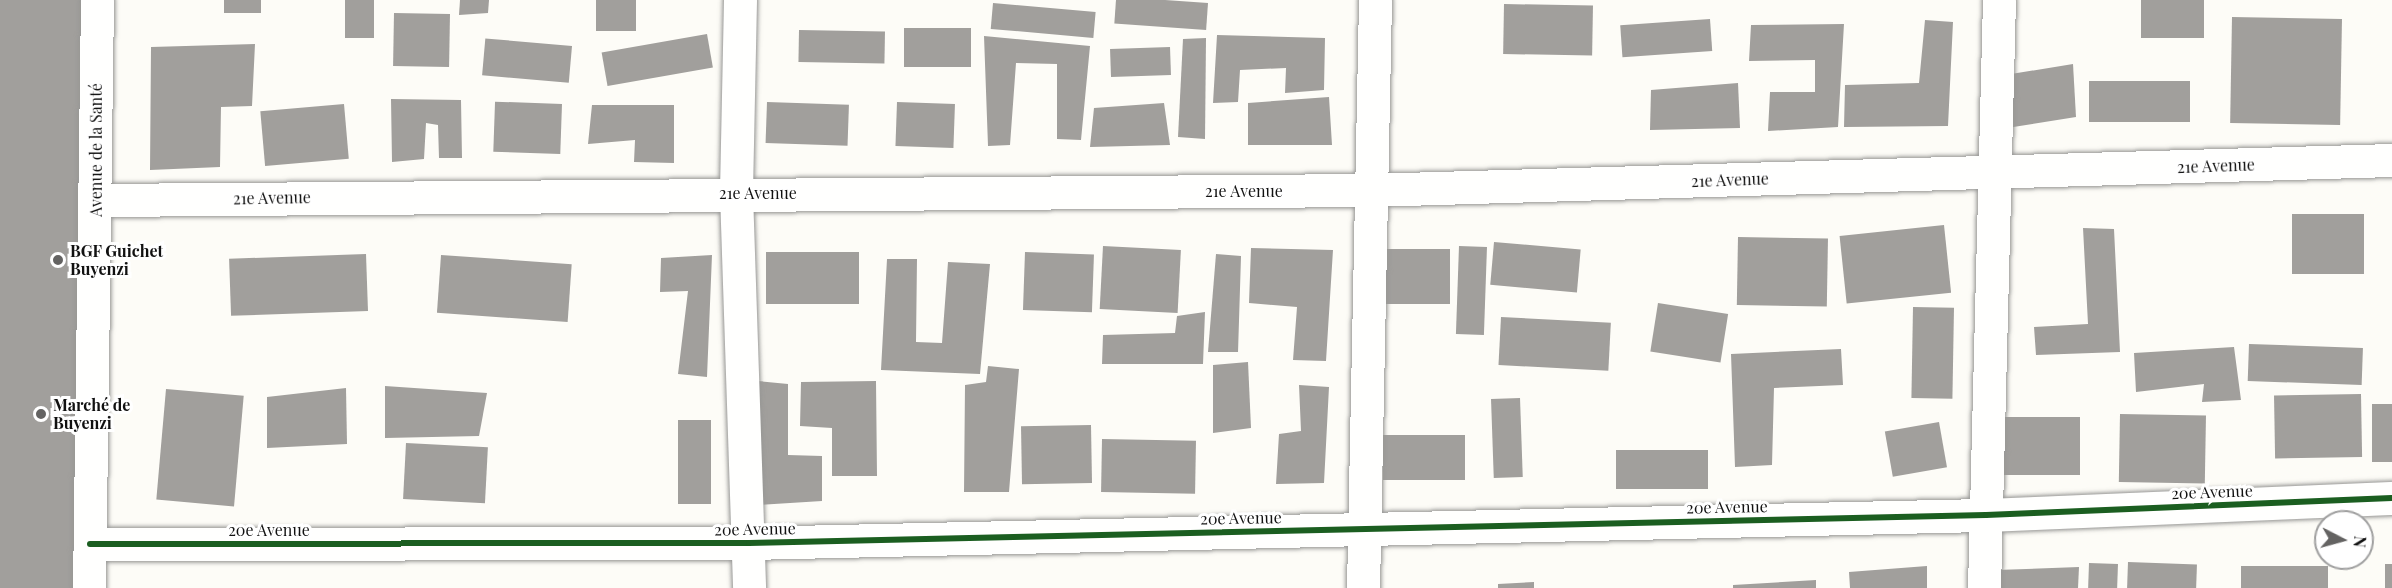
<!DOCTYPE html>
<html>
<head>
<meta charset="utf-8">
<style>
	body { margin:0 }
	#map { position:relative; width:2392px; height:588px; overflow:hidden; background:#fdfcf7; font-family:"Playfair Display",serif }
	div>[style] { position:absolute }
	.building>* { inset:0; background:#a19f9c; transform-origin:0 0 }
	.roads { filter:drop-shadow(0 0 2px #979795) drop-shadow(0 0 2px #979795) }
	.minor>* { height:33px; margin:-16.5px; padding:0 16.5px; transform-origin:16.5px; border-radius:16.5px; background:#fffffe }
	.cycleway>* { height:6px; margin:-3px; padding:0 3px; transform-origin:3px; border-radius:3px; background:#1b5e20 }
	.dots>* { width:16px; height:16px; translate:-50% -50%; box-sizing:border-box; border:3px solid #fff; border-radius:50% }
	span { translate:-50% -50%; white-space:nowrap; text-align:center; line-height:1.15; -webkit-text-stroke:6px #fff; paint-order:stroke }
	.street-label { font-size:16px; color:#111 }
	.poi-label { font-size:16px; color:#111; font-weight:700 }
	.left { translate:0 -50%; text-align:left }
	.north { position:absolute; left:2314px; top:510px; width:60px; height:60px; box-sizing:border-box; background:#fff; border:2px solid #a0a0a0; border-radius:50%; rotate:96deg; font-size:16px; font-weight:700; line-height:24px; text-align:center; color:#111 }
	.north::after { content:''; display:block; margin:auto; width:21px; height:27px; background:#646362; clip-path:polygon(50% 0,100% 100%,50% 72%,0 100%) }
</style>
</head>
<body>
<div id="map">
	<div class="building">
		<div style="left:0;top:0;width:85px;height:588px"></div>
		<div style="left:224px;top:0;width:37px;height:13px"></div>
		<div style="left:345px;top:0;width:29px;height:38px"></div>
		<div style="clip-path:polygon(460px 0,489px 0,488px 13px,459px 15px)"></div>
		<div style="left:596px;top:0;width:40px;height:31px"></div>
		<div style="left:2141px;top:0;width:63px;height:38px"></div>
		<div style="left:993px;top:3px;width:103px;height:26px;rotate:5deg"></div>
		<div style="left:1208px;top:3px;width:27px;height:92px;rotate:94deg"></div>
		<div style="left:1504px;top:4px;width:89px;height:50px;rotate:1deg"></div>
		<div style="left:394px;top:13px;width:56px;height:53px;rotate:1deg"></div>
		<div style="left:2232px;top:17px;width:110px;height:106px;rotate:1deg"></div>
		<div style="left:1710px;top:19px;width:32px;height:90px;rotate:86deg"></div>
		<div style="clip-path:polygon(1925px 20px,1953px 22px,1948px 126px,1844px 127px,1845px 85px,1919px 83px)"></div>
		<div style="clip-path:polygon(1844px 24px,1838px 127px,1768px 131px,1770px 92px,1815px 92px,1815px 60px,1749px 61px,1751px 25px)"></div>
		<div style="left:904px;top:28px;width:67px;height:39px"></div>
		<div style="left:799px;top:30px;width:86px;height:32px;rotate:1deg"></div>
		<div style="left:707px;top:34px;width:34px;height:107px;rotate:80deg"></div>
		<div style="clip-path:polygon(1217px 35px,1325px 38px,1324px 90px,1285px 93px,1286px 68px,1240px 70px,1238px 102px,1213px 103px)"></div>
		<div style="clip-path:polygon(984px 36px,1090px 46px,1081px 140px,1057px 139px,1057px 64px,1016px 63px,1010px 145px,988px 146px)"></div>
		<div style="clip-path:polygon(1206px 38px,1205px 139px,1178px 137px,1183px 39px)"></div>
		<div style="clip-path:polygon(255px 44px,252px 106px,221px 107px,220px 167px,150px 170px,151px 47px)"></div>
		<div style="left:572px;top:46px;width:37px;height:87px;rotate:95deg"></div>
		<div style="left:1170px;top:47px;width:28px;height:60px;rotate:88deg"></div>
		<div style="clip-path:polygon(2073px 64px,2076px 117px,2007px 128px,2005px 75px)"></div>
		<div style="left:2190px;top:81px;width:41px;height:101px;rotate:90deg"></div>
		<div style="clip-path:polygon(1738px 83px,1740px 128px,1650px 130px,1651px 90px)"></div>
		<div style="clip-path:polygon(1329px 97px,1332px 145px,1248px 145px,1248px 103px)"></div>
		<div style="clip-path:polygon(391px 99px,461px 100px,462px 158px,439px 158px,438px 125px,426px 123px,424px 159px,392px 162px)"></div>
		<div style="left:767px;top:102px;width:82px;height:41px;rotate:2deg"></div>
		<div style="left:897px;top:102px;width:58px;height:44px;rotate:2deg"></div>
		<div style="clip-path:polygon(1164px 103px,1170px 145px,1090px 147px,1094px 108px)"></div>
		<div style="left:344px;top:104px;width:55px;height:84px;rotate:85deg"></div>
		<div style="left:562px;top:104px;width:50px;height:67px;rotate:92deg"></div>
		<div style="clip-path:polygon(592px 105px,674px 105px,674px 163px,634px 162px,635px 140px,588px 144px)"></div>
		<div style="left:2292px;top:214px;width:72px;height:60px"></div>
		<div style="left:1944px;top:225px;width:68px;height:105px;rotate:84deg"></div>
		<div style="clip-path:polygon(2083px 228px,2114px 229px,2120px 352px,2036px 355px,2034px 327px,2088px 324px)"></div>
		<div style="left:1738px;top:237px;width:90px;height:68px;rotate:1deg"></div>
		<div style="left:1494px;top:242px;width:87px;height:43px;rotate:5deg"></div>
		<div style="left:1103px;top:246px;width:78px;height:63px;rotate:3deg"></div>
		<div style="left:1459px;top:246px;width:28px;height:88px;rotate:2deg"></div>
		<div style="clip-path:polygon(1251px 248px,1333px 250px,1326px 361px,1293px 360px,1297px 307px,1249px 303px)"></div>
		<div style="left:1384px;top:249px;width:66px;height:55px"></div>
		<div style="left:859px;top:252px;width:52px;height:93px;rotate:90deg"></div>
		<div style="left:1025px;top:252px;width:69px;height:58px;rotate:2deg"></div>
		<div style="left:366px;top:254px;width:57px;height:137px;rotate:88deg"></div>
		<div style="clip-path:polygon(1216px 254px,1241px 256px,1238px 352px,1208px 352px)"></div>
		<div style="left:441px;top:255px;width:131px;height:58px;rotate:4deg"></div>
		<div style="clip-path:polygon(712px 255px,707px 377px,678px 374px,688px 291px,660px 292px,661px 258px)"></div>
		<div style="clip-path:polygon(887px 259px,917px 259px,916px 342px,942px 343px,948px 262px,990px 264px,980px 374px,881px 370px)"></div>
		<div style="left:1658px;top:303px;width:71px;height:49px;rotate:9deg"></div>
		<div style="left:1913px;top:307px;width:41px;height:91px;rotate:1deg"></div>
		<div style="clip-path:polygon(1205px 312px,1203px 364px,1102px 364px,1103px 335px,1175px 333px,1177px 316px)"></div>
		<div style="left:1501px;top:317px;width:110px;height:48px;rotate:3deg"></div>
		<div style="left:2249px;top:344px;width:114px;height:37px;rotate:2deg"></div>
		<div style="clip-path:polygon(2234px 347px,2241px 400px,2202px 402px,2204px 384px,2136px 392px,2134px 353px)"></div>
		<div style="clip-path:polygon(1841px 349px,1843px 385px,1774px 388px,1772px 465px,1735px 467px,1731px 354px)"></div>
		<div style="clip-path:polygon(1248px 362px,1251px 428px,1213px 433px,1213px 365px)"></div>
		<div style="clip-path:polygon(988px 366px,1019px 369px,1009px 492px,964px 492px,965px 385px,986px 382px)"></div>
		<div style="clip-path:polygon(758px 381px,788px 384px,788px 455px,822px 456px,822px 501px,760px 505px)"></div>
		<div style="clip-path:polygon(876px 381px,877px 476px,832px 476px,832px 428px,800px 426px,801px 382px)"></div>
		<div style="clip-path:polygon(1299px 385px,1329px 387px,1324px 483px,1276px 484px,1279px 434px,1301px 431px)"></div>
		<div style="clip-path:polygon(385px 386px,487px 393px,479px 436px,385px 438px)"></div>
		<div style="clip-path:polygon(346px 388px,347px 444px,267px 448px,267px 397px)"></div>
		<div style="left:166px;top:389px;width:78px;height:111px;rotate:5deg"></div>
		<div style="left:2361px;top:394px;width:63px;height:87px;rotate:89deg"></div>
		<div style="left:1520px;top:398px;width:79px;height:29px;rotate:88deg"></div>
		<div style="left:2372px;top:404px;width:20px;height:58px"></div>
		<div style="left:2120px;top:414px;width:86px;height:68px;rotate:1deg"></div>
		<div style="left:1999px;top:417px;width:81px;height:58px"></div>
		<div style="left:678px;top:420px;width:33px;height:84px"></div>
		<div style="left:1939px;top:422px;width:46px;height:55px;rotate:80deg"></div>
		<div style="left:1091px;top:425px;width:58px;height:70px;rotate:89deg"></div>
		<div style="left:1465px;top:435px;width:45px;height:82px;rotate:90deg"></div>
		<div style="left:1102px;top:439px;width:94px;height:53px;rotate:1deg"></div>
		<div style="left:406px;top:443px;width:82px;height:56px;rotate:3deg"></div>
		<div style="left:1708px;top:450px;width:39px;height:92px;rotate:90deg"></div>
		<div style="left:2128px;top:562px;width:69px;height:26px;rotate:2deg"></div>
		<div style="left:2089px;top:563px;width:29px;height:25px;rotate:2deg"></div>
		<div style="left:2385px;top:564px;width:7px;height:24px"></div>
		<div style="clip-path:polygon(1927px 566px,1927px 588px,1850px 588px,1849px 572px)"></div>
		<div style="left:2328px;top:566px;width:22px;height:87px;rotate:90deg"></div>
		<div style="clip-path:polygon(2079px 567px,2078px 588px,1996px 588px,1996px 570px)"></div>
		<div style="clip-path:polygon(1816px 580px,1816px 588px,1733px 588px,1733px 585px)"></div>
		<div style="clip-path:polygon(1534px 582px,1534px 588px,1498px 588px,1498px 584px)"></div>
	</div>
	<div class="roads">
		<div class="minor">
			<div style="left:740px;top:0;width:193px;rotate:91.2deg"></div>
			<div style="left:736px;top:193px;width:395px;rotate:88.1deg"></div>
			<div style="left:96px;top:200px;width:1273px;rotate:-0.45deg"></div>
			<div style="left:1369px;top:190px;width:1023px;rotate:-1.68deg"></div>
			<div style="left:90px;top:544px;width:659px;rotate:-0.09deg"></div>
			<div style="left:749px;top:543px;width:1237px;rotate:-1.3deg"></div>
			<div style="left:1986px;top:515px;width:406px;rotate:-2.4deg"></div>
			<div style="left:89px;top:588px;width:588px;rotate:-89.22deg"></div>
			<div style="left:1363px;top:588px;width:588px;rotate:-88.83deg"></div>
			<div style="left:1984px;top:588px;width:588px;rotate:-88.54deg"></div>
		</div>
	</div>
	<div class="cycleway">
		<div style="left:90px;top:544px;width:659px;rotate:-0.09deg"></div>
		<div style="left:749px;top:543px;width:1237px;rotate:-1.3deg"></div>
		<div style="left:1986px;top:515px;width:406px;rotate:-2.4deg"></div>
	</div>
	<div class="dots">
		<div style="left:58px;top:260px;background:#646362"></div>
		<div style="left:41px;top:414px;background:#646362"></div>
	</div>
	<div class="street-label">
		<span style="left:96px;top:150px;rotate:-90deg">Avenue de la Santé</span>
		<span style="left:2216px;top:166px;rotate:-2deg">21e Avenue</span>
		<span style="left:1730px;top:180px;rotate:-2deg">21e Avenue</span>
		<span style="left:1244px;top:191px">21e Avenue</span>
		<span style="left:758px;top:193px">21e Avenue</span>
		<span style="left:272px;top:198px;rotate:-1deg">21e Avenue</span>
		<span style="left:2212px;top:492px;rotate:-2deg">20e Avenue</span>
		<span style="left:1727px;top:507px;rotate:-1deg">20e Avenue</span>
		<span style="left:1241px;top:518px;rotate:-1deg">20e Avenue</span>
		<span style="left:755px;top:529px;rotate:-1deg">20e Avenue</span>
		<span style="left:269px;top:530px">20e Avenue</span>
	</div>
	<div class="poi-label">
		<span class="left" style="left:70px;top:260px">BGF Guichet<br>Buyenzi</span>
		<span class="left" style="left:53px;top:414px">Marché de<br>Buyenzi</span>
	</div>
	<div class="north">N</div>
</div>
</body>
</html>
